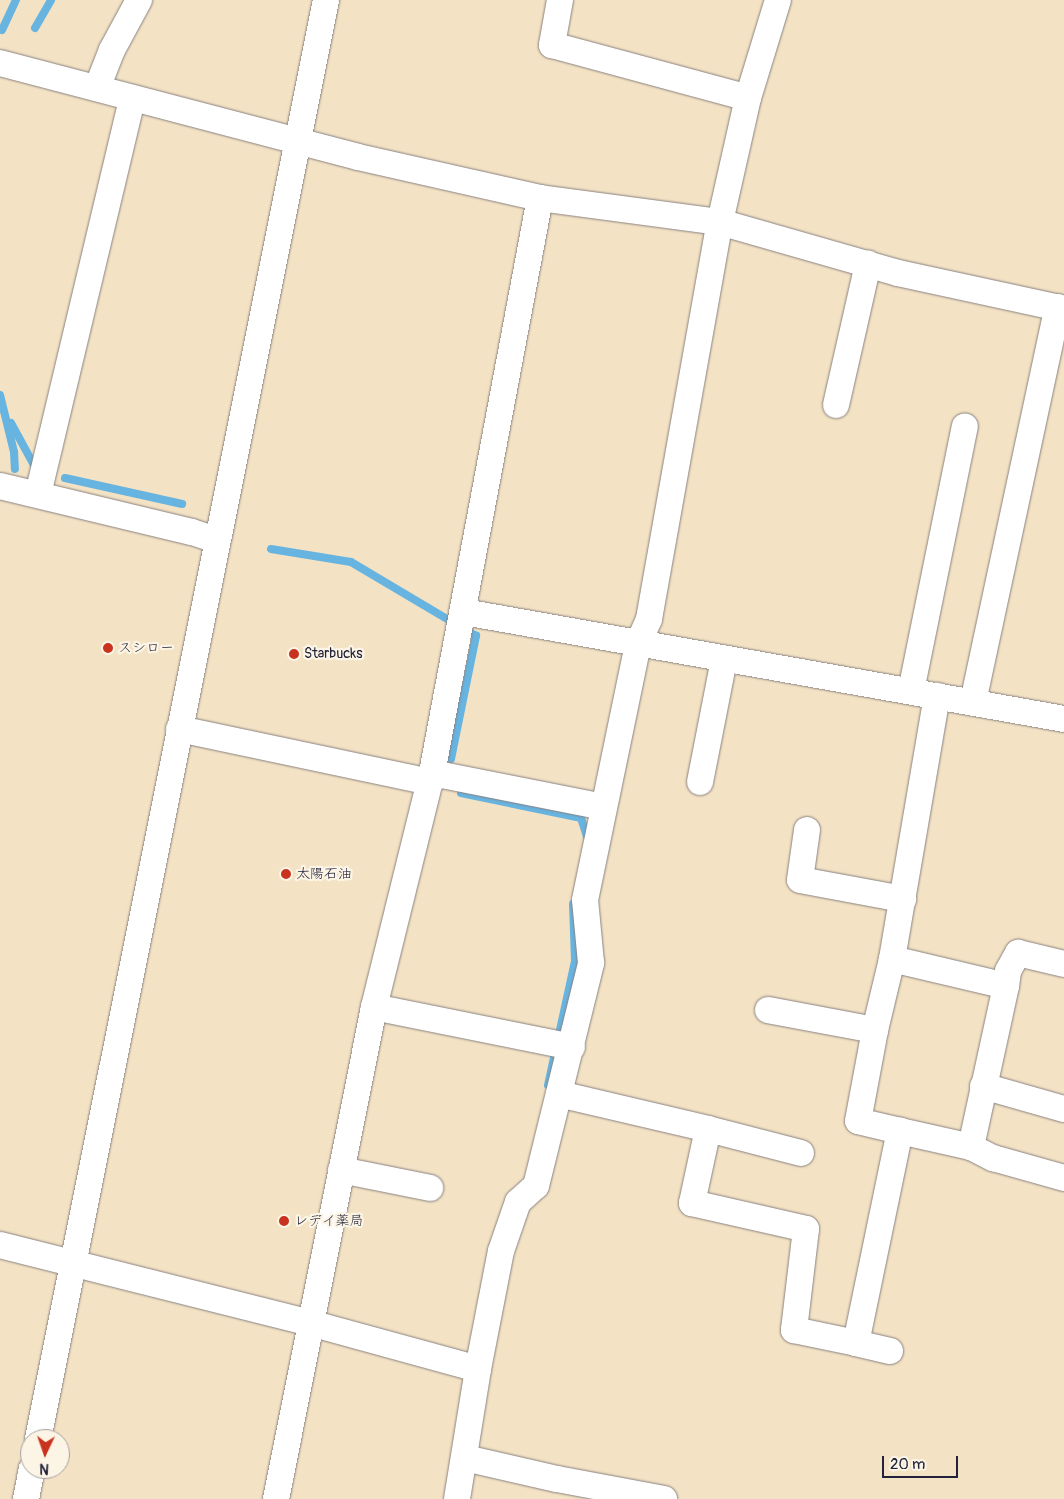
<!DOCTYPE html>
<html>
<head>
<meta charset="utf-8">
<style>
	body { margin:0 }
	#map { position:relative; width:1064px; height:1499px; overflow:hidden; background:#f3e2c4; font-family:Pangolin,"Klee One",sans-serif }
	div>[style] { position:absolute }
	.stream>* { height:8px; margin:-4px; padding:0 4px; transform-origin:4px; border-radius:4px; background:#67b4e1 }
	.roads { filter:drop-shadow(0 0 1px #8a8280) drop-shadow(0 0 1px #8a8280) }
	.minor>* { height:26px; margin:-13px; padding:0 13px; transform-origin:13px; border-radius:13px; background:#fff }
	.dots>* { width:14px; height:14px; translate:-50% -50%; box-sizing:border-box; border:2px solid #fcf5e5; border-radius:50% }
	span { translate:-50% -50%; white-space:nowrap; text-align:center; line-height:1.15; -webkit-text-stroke:4.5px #fcf5e5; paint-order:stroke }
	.poi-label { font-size:14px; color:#22223b }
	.left { translate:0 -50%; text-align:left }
	.north { position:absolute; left:20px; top:1429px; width:50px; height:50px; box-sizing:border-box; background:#fcf5e5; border:1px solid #a5a1a1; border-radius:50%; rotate:183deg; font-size:14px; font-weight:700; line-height:20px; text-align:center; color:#22223b }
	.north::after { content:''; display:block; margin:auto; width:18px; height:22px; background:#c8321e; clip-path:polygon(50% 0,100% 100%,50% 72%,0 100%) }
	.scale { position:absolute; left:882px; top:1456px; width:76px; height:22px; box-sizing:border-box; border:2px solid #22223b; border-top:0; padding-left:6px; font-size:15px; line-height:18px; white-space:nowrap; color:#22223b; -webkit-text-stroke:4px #fcf5e5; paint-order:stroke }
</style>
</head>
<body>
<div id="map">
	<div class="stream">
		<div style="left:35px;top:28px;width:32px;rotate:-60deg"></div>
		<div style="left:2px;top:30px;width:33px;rotate:-65deg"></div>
		<div style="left:0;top:395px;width:59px;rotate:76.2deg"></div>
		<div style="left:14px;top:452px;width:17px;rotate:87deg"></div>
		<div style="left:11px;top:423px;width:50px;rotate:61.4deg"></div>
		<div style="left:65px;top:478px;width:120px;rotate:12.5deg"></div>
		<div style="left:271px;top:549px;width:81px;rotate:9.2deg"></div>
		<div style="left:351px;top:562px;width:112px;rotate:30.7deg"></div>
		<div style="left:451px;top:759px;width:126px;rotate:-78.5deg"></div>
		<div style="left:476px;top:636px;width:8px;rotate:-150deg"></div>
		<div style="left:461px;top:793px;width:123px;rotate:11.8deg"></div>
		<div style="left:581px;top:818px;width:22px;rotate:72deg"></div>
		<div style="left:548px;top:1085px;width:127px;rotate:-77.7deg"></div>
		<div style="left:575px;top:961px;width:57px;rotate:-92deg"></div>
	</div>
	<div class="roads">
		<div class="minor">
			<div style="left:560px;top:0;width:46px;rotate:100.1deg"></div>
			<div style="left:552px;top:45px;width:203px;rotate:15.1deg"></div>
			<div style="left:0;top:63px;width:370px;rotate:14.7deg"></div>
			<div style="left:358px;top:157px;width:187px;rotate:12.7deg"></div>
			<div style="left:540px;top:198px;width:182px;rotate:7.6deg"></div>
			<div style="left:720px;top:222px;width:185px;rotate:16deg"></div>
			<div style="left:898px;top:273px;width:170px;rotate:12.2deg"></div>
			<div style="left:97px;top:88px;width:41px;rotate:-68.5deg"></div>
			<div style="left:112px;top:50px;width:57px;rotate:-61.6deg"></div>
			<div style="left:836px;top:405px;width:145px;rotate:-77.2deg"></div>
			<div style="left:0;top:486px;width:197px;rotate:13.5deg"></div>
			<div style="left:192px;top:532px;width:26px;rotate:18deg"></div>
			<div style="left:38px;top:494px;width:407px;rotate:-76.6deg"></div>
			<div style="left:464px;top:612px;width:609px;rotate:10.11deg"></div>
			<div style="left:911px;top:691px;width:270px;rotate:-78.5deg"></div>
			<div style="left:973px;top:702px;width:404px;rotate:-77.9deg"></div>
			<div style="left:179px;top:729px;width:257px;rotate:11.9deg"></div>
			<div style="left:432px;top:773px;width:175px;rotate:11.2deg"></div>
			<div style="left:700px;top:782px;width:124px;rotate:-78.9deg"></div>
			<div style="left:807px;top:830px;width:50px;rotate:98deg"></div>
			<div style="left:800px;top:880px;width:105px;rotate:10.5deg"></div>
			<div style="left:892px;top:959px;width:117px;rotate:13.3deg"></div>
			<div style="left:1006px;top:986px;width:165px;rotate:102.3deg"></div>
			<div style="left:1006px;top:986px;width:15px;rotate:-82deg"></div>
			<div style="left:1008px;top:971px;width:21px;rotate:-61deg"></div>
			<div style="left:1018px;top:953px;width:47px;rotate:13.4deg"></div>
			<div style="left:374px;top:1007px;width:202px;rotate:11.4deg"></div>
			<div style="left:768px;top:1010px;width:109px;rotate:10.6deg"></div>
			<div style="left:983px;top:1086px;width:84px;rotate:15.9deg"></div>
			<div style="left:559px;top:1094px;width:153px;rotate:13.2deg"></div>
			<div style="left:708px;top:1129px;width:76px;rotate:102.2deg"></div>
			<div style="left:692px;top:1203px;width:117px;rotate:12.8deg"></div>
			<div style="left:806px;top:1229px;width:102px;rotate:96.8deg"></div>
			<div style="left:794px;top:1330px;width:63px;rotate:11.8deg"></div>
			<div style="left:708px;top:1129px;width:96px;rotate:14.5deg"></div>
			<div style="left:900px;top:1131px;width:73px;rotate:12.7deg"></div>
			<div style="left:971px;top:1147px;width:25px;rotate:27deg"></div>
			<div style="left:993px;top:1158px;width:74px;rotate:15.7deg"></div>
			<div style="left:341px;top:1170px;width:91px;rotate:11.4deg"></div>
			<div style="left:0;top:1245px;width:320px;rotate:14.1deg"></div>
			<div style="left:310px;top:1323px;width:174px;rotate:15.3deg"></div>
			<div style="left:890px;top:1351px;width:35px;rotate:-167deg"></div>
			<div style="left:856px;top:1343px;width:217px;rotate:-78.3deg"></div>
			<div style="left:900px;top:1131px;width:43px;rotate:-166.6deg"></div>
			<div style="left:858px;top:1121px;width:93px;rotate:-79.4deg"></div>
			<div style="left:875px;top:1030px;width:73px;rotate:-76.5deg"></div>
			<div style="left:892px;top:959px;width:267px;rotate:-80.3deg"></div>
			<div style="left:38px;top:1439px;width:1468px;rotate:-78.68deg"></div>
			<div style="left:465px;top:1458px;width:94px;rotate:12.9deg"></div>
			<div style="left:557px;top:1479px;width:109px;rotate:10.6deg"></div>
			<div style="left:26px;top:1499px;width:31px;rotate:-79deg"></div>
			<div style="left:276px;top:1499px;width:502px;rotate:-78.73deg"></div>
			<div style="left:374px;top:1007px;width:241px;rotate:-76.1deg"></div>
			<div style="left:432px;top:773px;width:585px;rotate:-79.36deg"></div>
			<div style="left:457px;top:1499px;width:132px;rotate:-80.8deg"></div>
			<div style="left:478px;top:1369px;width:120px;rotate:-79deg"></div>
			<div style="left:501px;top:1251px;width:52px;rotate:-70.9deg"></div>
			<div style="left:518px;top:1202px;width:24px;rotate:-42deg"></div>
			<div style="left:536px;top:1186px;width:230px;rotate:-76.1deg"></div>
			<div style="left:591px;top:963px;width:63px;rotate:-95.4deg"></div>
			<div style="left:585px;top:900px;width:261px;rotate:-78.3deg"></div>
			<div style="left:638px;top:644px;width:27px;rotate:-66deg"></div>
			<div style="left:649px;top:619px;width:403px;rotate:-79.9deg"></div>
			<div style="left:720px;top:222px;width:127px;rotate:-77.3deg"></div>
			<div style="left:748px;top:98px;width:102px;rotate:-73deg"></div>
		</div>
	</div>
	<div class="dots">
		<div style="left:108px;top:648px;background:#c8321e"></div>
		<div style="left:294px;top:654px;background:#c8321e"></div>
		<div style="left:286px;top:874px;background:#c8321e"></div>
		<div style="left:284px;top:1221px;background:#c8321e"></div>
	</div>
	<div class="poi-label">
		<span class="left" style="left:118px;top:648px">スシロー</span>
		<span class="left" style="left:304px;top:654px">Starbucks</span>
		<span class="left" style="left:296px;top:874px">太陽石油</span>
		<span class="left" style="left:294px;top:1221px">レデイ薬局</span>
	</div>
	<div class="north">N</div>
	<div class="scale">20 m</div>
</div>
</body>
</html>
